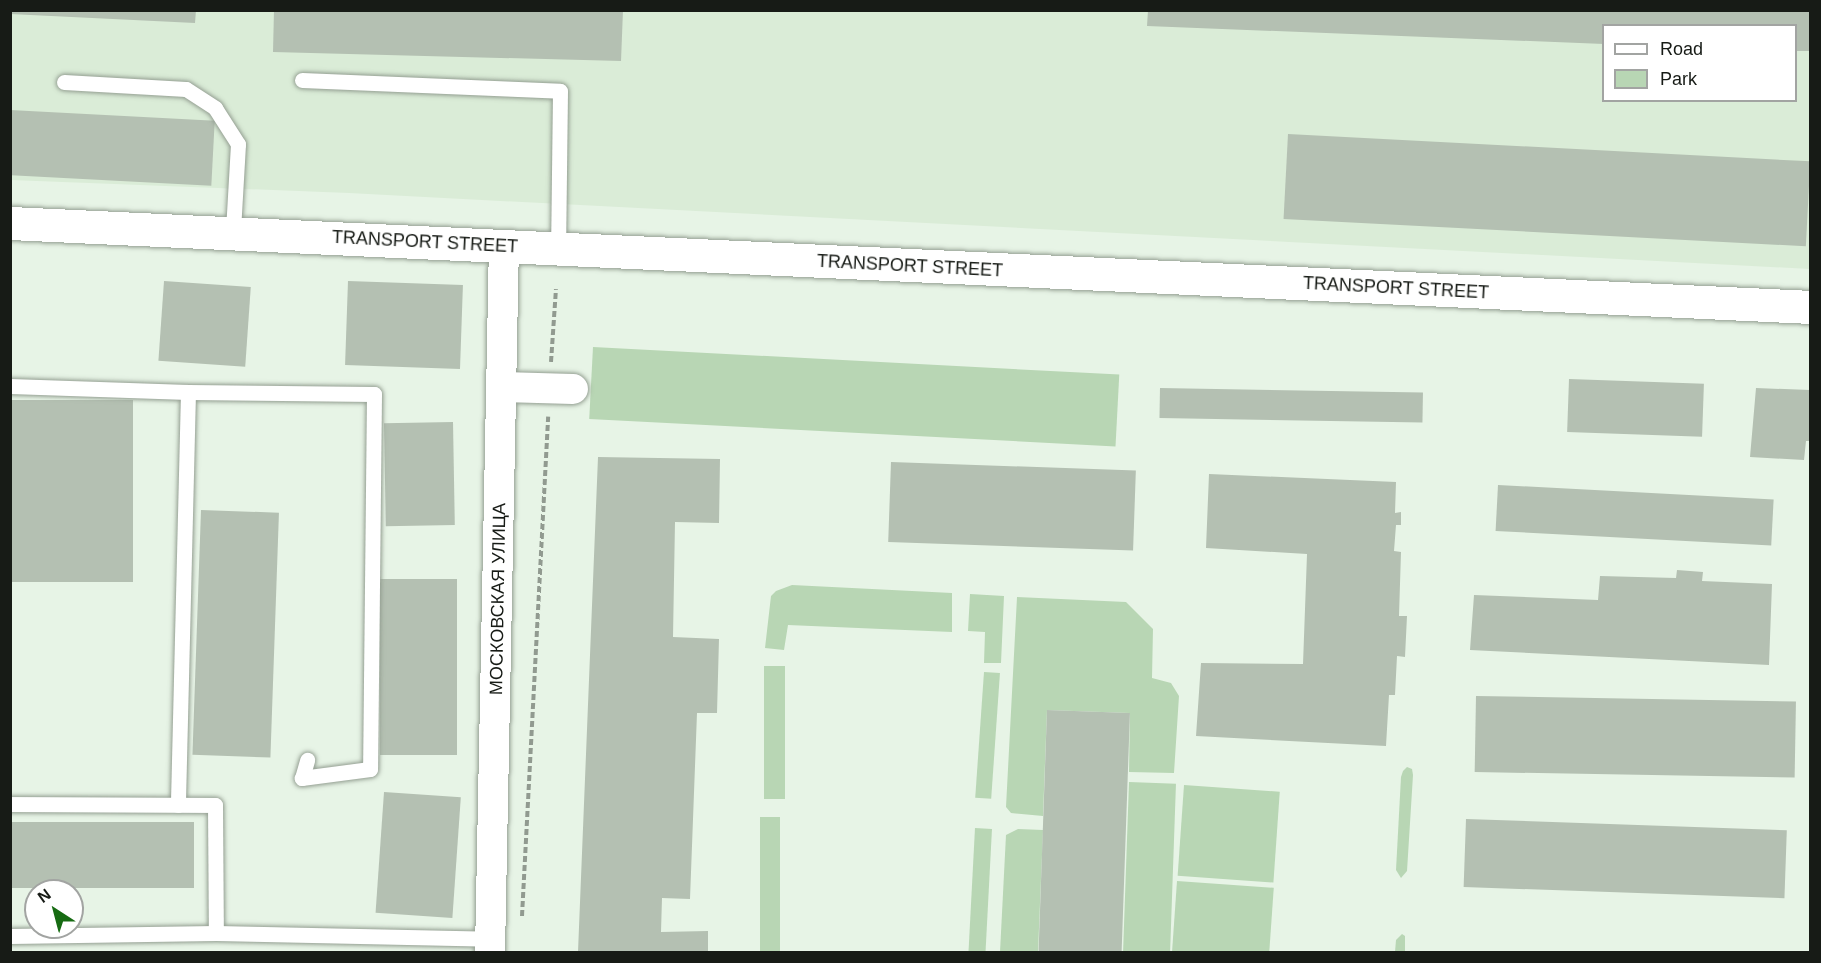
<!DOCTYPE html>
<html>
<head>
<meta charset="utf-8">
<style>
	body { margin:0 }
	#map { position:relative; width:1821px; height:963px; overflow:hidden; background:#e7f4e6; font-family:Arial,sans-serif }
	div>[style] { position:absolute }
	.built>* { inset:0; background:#daecd7 }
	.green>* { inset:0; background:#b8d6b4; transform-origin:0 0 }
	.building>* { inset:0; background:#b4c0b2; transform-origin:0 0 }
	.path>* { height:4px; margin-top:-2px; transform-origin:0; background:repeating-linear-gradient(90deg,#919a90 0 6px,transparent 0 9px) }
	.roads { filter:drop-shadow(0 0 2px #949f92) drop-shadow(0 0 2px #949f92) }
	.service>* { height:15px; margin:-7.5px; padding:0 7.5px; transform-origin:7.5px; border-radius:7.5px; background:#fff }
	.minor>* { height:30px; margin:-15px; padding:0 15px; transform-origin:15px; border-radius:15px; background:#fff }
	.tertiary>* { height:33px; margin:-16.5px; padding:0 16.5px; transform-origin:16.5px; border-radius:16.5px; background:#fff }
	span { translate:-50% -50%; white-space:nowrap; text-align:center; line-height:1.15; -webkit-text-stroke:5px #fff; paint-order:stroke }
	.street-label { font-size:18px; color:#171b16 }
	.frame { position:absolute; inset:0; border:12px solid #171b16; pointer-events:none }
	.legend { position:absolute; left:1602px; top:24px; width:195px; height:78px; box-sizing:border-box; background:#fff; border:2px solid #a2a4a2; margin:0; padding:8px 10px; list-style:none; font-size:18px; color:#171b16 }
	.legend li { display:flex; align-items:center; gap:12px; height:30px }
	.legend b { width:30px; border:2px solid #a2a4a2 }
	.north { position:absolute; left:24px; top:879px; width:60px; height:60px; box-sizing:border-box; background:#fff; border:2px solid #a2a4a2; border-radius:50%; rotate:324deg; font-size:16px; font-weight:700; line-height:24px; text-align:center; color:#171b16 }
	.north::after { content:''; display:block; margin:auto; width:21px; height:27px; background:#166b12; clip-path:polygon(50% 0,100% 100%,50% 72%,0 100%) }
</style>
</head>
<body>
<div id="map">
	<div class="built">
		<div style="clip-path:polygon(evenodd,11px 11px,1810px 11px,1810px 269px,349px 193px,11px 180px,11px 11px,1604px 26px,1796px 26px,1796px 100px,1604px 100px,1604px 26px)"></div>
	</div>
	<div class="green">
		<div style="left:593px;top:347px;width:527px;height:72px;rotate:3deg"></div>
		<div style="clip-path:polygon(792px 585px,952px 593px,952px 632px,788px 625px,784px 650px,765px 648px,771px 596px,776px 591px)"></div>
		<div style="clip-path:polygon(970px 594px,1004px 596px,1001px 663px,984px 663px,985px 632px,968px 631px)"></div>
		<div style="clip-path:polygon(1017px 597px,1126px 602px,1153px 629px,1152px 678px,1171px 683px,1179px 696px,1174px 773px,1129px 772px,1130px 713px,1047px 710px,1043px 816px,1011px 813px,1006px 807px)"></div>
		<div style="left:764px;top:666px;width:21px;height:133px"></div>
		<div style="left:984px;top:672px;width:16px;height:126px;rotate:4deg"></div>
		<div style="clip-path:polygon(1407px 767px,1412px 769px,1413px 775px,1407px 871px,1401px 878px,1396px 870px,1401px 777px,1403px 771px)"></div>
		<div style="left:1129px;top:782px;width:47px;height:170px;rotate:2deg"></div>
		<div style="left:1184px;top:785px;width:96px;height:91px;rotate:4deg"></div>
		<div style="left:760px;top:817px;width:20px;height:135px"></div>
		<div style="left:975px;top:828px;width:17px;height:124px;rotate:3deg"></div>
		<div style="clip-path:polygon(1018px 829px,1043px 830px,1038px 952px,1000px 952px,1006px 835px)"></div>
		<div style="left:1177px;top:881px;width:97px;height:71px;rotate:4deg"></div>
		<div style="clip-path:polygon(1402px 934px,1405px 936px,1405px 952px,1395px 952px,1396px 940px)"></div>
	</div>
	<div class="building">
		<div style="clip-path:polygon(10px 10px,196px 10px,195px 23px,10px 14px)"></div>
		<div style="clip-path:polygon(274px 10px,623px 10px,621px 61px,273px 52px)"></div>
		<div style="clip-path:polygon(1148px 10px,1810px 10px,1810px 51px,1796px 51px,1796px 26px,1604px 26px,1604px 44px,1147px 26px)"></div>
		<div style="left:10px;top:110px;width:205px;height:65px;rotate:3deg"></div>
		<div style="left:1288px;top:134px;width:523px;height:85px;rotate:3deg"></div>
		<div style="left:164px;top:281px;width:87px;height:80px;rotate:4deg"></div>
		<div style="left:348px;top:281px;width:115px;height:84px;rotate:2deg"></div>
		<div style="left:1569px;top:379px;width:135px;height:53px;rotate:2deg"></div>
		<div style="left:1160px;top:388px;width:263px;height:30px;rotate:1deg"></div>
		<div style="clip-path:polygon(1756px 388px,1810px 390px,1810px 441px,1806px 441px,1804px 460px,1750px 457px)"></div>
		<div style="left:10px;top:400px;width:123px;height:182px"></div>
		<div style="left:453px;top:422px;width:103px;height:69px;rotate:89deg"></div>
		<div style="clip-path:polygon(598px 457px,720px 459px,719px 523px,675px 522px,673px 637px,719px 639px,717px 713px,697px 713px,690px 899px,662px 898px,661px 932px,708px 931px,708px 952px,578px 952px)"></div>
		<div style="left:891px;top:462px;width:245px;height:80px;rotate:2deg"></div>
		<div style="clip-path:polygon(1209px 474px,1396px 482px,1395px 513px,1401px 512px,1401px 525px,1396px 525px,1394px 551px,1401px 552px,1399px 616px,1407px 616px,1405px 657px,1397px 656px,1395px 695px,1389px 695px,1386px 746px,1196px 736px,1201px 663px,1303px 664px,1307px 554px,1206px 548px)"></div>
		<div style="left:1498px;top:485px;width:276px;height:46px;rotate:3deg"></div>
		<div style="left:201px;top:510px;width:78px;height:245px;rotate:2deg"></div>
		<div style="clip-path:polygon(1677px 570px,1703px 572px,1702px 581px,1772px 584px,1769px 665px,1470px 650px,1474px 595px,1598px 600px,1600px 576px,1676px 578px)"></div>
		<div style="left:380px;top:579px;width:77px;height:176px"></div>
		<div style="left:1476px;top:696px;width:320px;height:76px;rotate:1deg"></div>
		<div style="left:1047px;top:710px;width:83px;height:242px;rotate:2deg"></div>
		<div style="left:384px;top:792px;width:77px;height:121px;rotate:4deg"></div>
		<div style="left:1466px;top:819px;width:321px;height:68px;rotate:2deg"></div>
		<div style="left:194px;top:822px;width:66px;height:184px;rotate:90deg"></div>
	</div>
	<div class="path">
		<div style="left:551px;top:362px;width:73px;rotate:-86.1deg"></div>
		<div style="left:522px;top:916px;width:500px;rotate:-87deg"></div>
	</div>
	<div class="roads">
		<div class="service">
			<div style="left:302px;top:80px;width:258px;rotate:2.4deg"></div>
			<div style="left:560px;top:91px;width:158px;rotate:90.7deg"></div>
			<div style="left:64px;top:82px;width:122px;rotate:3.3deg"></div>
			<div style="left:186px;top:89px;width:35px;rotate:33deg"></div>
			<div style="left:215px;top:108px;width:43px;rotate:57.4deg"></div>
			<div style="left:238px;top:144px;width:87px;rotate:93.3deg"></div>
			<div style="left:10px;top:386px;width:178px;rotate:1.9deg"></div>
			<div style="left:188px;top:392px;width:413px;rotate:91.4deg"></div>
			<div style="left:188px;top:392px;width:186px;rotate:0.6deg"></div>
			<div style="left:374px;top:394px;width:375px;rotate:90.6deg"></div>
			<div style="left:370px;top:769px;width:69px;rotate:172.5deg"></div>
			<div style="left:302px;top:778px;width:19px;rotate:-74deg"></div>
			<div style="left:10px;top:804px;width:205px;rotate:0.3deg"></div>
			<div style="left:215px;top:805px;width:128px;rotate:89.6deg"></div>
			<div style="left:216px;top:933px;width:275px;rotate:1.2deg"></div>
			<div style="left:10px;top:936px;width:206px;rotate:-0.8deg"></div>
		</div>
		<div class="minor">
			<div style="left:503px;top:387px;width:70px;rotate:1.6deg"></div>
			<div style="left:490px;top:952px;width:707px;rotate:-88.87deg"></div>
		</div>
		<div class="tertiary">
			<div style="left:10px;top:223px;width:1802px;rotate:2.67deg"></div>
		</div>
	</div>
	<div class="street-label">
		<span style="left:425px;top:242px;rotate:3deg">TRANSPORT STREET</span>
		<span style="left:910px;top:266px;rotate:3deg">TRANSPORT STREET</span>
		<span style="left:1396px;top:288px;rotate:3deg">TRANSPORT STREET</span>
		<span style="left:498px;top:599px;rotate:-89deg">МОСКОВСКАЯ УЛИЦА</span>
	</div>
	<div class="frame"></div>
	<ul class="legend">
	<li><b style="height:8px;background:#fff"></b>Road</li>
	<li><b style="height:16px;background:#b8d6b4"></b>Park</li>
	</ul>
	<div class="north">N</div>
</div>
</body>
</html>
